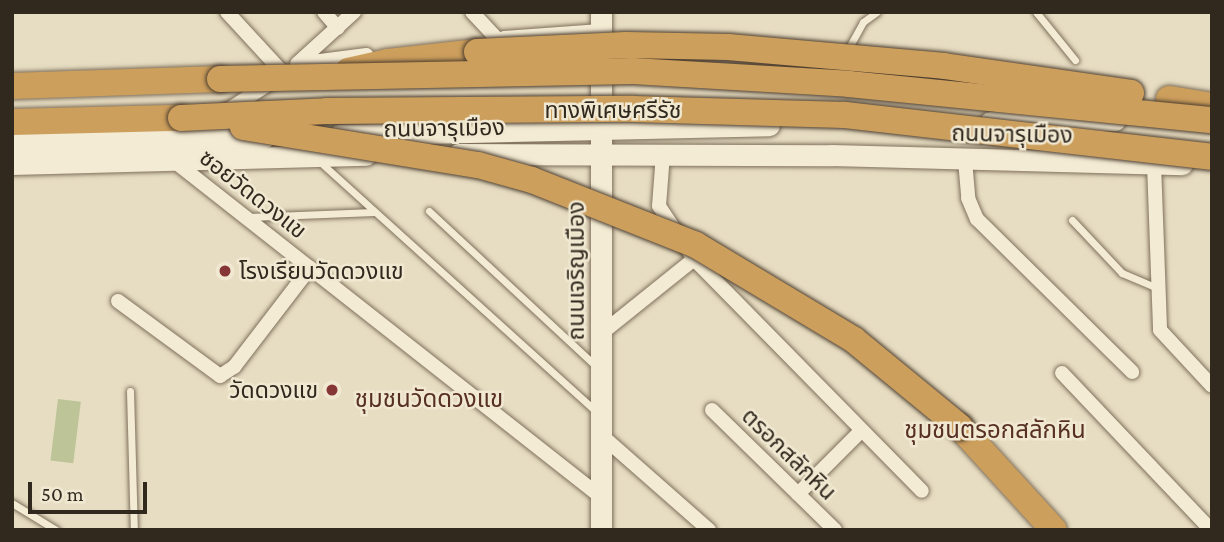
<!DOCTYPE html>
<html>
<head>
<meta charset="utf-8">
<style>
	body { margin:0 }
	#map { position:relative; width:1224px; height:542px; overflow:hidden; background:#e7ddc2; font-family:"Crimson Pro","Noto Sans Thai",serif }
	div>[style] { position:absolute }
	.green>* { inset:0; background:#bdc498; transform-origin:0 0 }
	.roads { filter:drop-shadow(0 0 2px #7f705c) drop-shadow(0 0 2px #7f705c) }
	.lane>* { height:7px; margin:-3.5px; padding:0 3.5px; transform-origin:3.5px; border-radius:3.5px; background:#f3ebd4 }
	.street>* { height:14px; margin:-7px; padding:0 7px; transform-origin:7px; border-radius:7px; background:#f3ebd4 }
	.secondary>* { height:21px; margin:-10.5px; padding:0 10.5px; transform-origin:10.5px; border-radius:10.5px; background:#f3ebd4 }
	.highway>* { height:26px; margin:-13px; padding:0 13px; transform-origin:13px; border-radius:13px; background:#cd9f5d }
	.bridges { filter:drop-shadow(0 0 2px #4d3e2f) drop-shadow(0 0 2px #4d3e2f) }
	.highway-bridge>* { height:26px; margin:-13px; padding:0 13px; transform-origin:13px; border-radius:13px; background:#cd9f5d }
	.dots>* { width:19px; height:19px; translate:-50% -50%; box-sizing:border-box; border:4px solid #f0e8d1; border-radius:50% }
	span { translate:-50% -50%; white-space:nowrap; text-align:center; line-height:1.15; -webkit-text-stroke:5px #f0e8d1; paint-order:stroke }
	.street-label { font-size:23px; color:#31281e }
	.poi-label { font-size:23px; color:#31281e }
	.left { translate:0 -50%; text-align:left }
	.right { translate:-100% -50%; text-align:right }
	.neighbourhood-label { font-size:24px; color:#573023 }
	.frame { position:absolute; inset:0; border:14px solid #31281e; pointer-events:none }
	.scale { position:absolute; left:28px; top:482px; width:119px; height:32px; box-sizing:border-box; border:4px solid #31281e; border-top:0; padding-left:9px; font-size:21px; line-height:24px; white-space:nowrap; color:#31281e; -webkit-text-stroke:5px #f0e8d1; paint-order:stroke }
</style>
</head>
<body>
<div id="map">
	<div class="green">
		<div style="left:58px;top:399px;width:23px;height:62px;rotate:7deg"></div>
	</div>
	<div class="roads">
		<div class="lane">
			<div style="left:1036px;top:12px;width:62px;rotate:50.9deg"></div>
			<div style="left:847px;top:51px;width:33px;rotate:-61deg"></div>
			<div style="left:863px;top:22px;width:17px;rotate:-36deg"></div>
			<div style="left:319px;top:161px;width:373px;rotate:42.1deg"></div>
			<div style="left:429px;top:211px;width:228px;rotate:42.9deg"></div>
			<div style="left:249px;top:217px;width:125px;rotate:-2.3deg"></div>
			<div style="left:1072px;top:220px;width:73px;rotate:46.7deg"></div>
			<div style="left:1122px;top:273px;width:38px;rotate:23deg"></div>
			<div style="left:130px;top:391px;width:139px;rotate:88.4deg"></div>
			<div style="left:12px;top:503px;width:52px;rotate:31.5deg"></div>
		</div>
		<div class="street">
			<div style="left:227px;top:12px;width:84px;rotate:47.4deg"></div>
			<div style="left:324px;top:12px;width:21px;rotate:49deg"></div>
			<div style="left:472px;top:12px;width:37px;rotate:47deg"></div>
			<div style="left:504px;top:38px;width:97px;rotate:-4.1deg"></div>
			<div style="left:298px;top:63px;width:76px;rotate:-42.3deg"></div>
			<div style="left:297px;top:64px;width:70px;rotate:-7.4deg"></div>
			<div style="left:225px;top:112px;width:57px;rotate:-32.9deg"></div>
			<div style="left:663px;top:154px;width:52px;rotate:94.4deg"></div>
			<div style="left:659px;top:206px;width:64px;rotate:56.6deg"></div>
			<div style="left:694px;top:259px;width:325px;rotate:45.5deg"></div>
			<div style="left:965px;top:160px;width:38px;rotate:85deg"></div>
			<div style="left:968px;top:198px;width:23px;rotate:67deg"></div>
			<div style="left:977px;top:219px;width:218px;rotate:44.6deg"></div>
			<div style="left:174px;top:161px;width:543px;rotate:38.2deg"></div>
			<div style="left:1154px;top:164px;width:166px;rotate:87.9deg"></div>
			<div style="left:1160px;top:330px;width:76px;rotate:47.1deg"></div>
			<div style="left:118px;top:301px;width:127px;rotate:36.3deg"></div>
			<div style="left:220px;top:376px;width:17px;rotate:-33deg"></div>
			<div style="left:234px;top:367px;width:125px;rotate:-52.5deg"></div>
			<div style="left:602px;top:333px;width:118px;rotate:-38.8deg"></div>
			<div style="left:1062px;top:373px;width:216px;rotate:46.5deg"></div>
			<div style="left:712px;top:410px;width:172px;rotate:44.3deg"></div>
			<div style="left:601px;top:435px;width:144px;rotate:41.3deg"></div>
			<div style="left:798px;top:494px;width:89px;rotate:-45deg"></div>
		</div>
		<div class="secondary">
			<div style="left:990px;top:122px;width:125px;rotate:-0.9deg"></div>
			<div style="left:339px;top:135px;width:430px;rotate:-1.3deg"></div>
			<div style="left:12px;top:144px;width:253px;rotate:-1.6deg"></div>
			<div style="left:458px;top:154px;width:374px;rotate:0.2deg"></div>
			<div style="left:832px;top:155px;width:350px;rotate:1.5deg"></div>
			<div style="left:12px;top:164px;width:354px;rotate:-1.5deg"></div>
			<div style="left:601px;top:530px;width:518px;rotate:-90deg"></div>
		</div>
		<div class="highway">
			<div style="left:348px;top:71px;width:41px;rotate:-12.7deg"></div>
			<div style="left:388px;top:62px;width:90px;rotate:-6.4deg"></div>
			<div style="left:12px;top:86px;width:208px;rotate:-1.9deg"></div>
			<div style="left:1169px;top:99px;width:44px;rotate:9.2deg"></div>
			<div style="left:12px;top:122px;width:169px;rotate:-1.4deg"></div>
			<div style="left:960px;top:427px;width:139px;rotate:47.6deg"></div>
		</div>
	</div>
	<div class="bridges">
		<div class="highway-bridge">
			<div style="left:477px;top:52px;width:149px;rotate:-2.7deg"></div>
			<div style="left:626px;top:45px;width:102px;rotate:1.1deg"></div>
			<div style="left:728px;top:47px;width:217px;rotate:5deg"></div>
			<div style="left:944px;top:66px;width:189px;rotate:8.2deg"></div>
			<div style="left:220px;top:79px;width:413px;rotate:-1.1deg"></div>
			<div style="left:633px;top:71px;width:216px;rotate:3.4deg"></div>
			<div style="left:849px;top:84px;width:365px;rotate:5.7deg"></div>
			<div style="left:181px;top:118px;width:146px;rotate:-2.7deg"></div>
			<div style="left:327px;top:111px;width:306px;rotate:-0.4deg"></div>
			<div style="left:633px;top:109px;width:212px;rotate:1.6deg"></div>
			<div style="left:845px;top:115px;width:369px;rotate:6.5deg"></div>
			<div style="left:243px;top:127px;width:238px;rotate:9.2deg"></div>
			<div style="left:478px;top:165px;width:56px;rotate:15.5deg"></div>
			<div style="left:532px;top:180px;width:176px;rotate:21.6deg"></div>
			<div style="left:696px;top:245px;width:184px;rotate:31deg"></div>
			<div style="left:854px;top:340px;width:137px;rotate:39.4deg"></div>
		</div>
	</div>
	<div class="dots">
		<div style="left:225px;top:271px;background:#863634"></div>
		<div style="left:332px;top:390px;background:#863634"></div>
	</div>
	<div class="street-label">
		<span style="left:613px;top:110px">ทางพิเศษศรีรัช</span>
		<span style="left:444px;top:128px;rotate:-1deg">ถนนจารุเมือง</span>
		<span style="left:1012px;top:134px;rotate:1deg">ถนนจารุเมือง</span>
		<span style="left:253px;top:194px;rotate:38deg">ซอยวัดดวงแข</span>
		<span style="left:576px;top:271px;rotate:-90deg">ถนนเจริญเมือง</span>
		<span style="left:789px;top:454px;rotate:44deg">ตรอกสลักหิน</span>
	</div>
	<div class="poi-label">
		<span class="left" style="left:239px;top:271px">โรงเรียนวัดดวงแข</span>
		<span class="right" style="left:318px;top:390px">วัดดวงแข</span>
	</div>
	<div class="neighbourhood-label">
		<span style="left:429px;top:399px">ชุมชนวัดดวงแข</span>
		<span style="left:995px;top:430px">ชุมชนตรอกสลักหิน</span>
	</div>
	<div class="frame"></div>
	<div class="scale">50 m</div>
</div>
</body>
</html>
